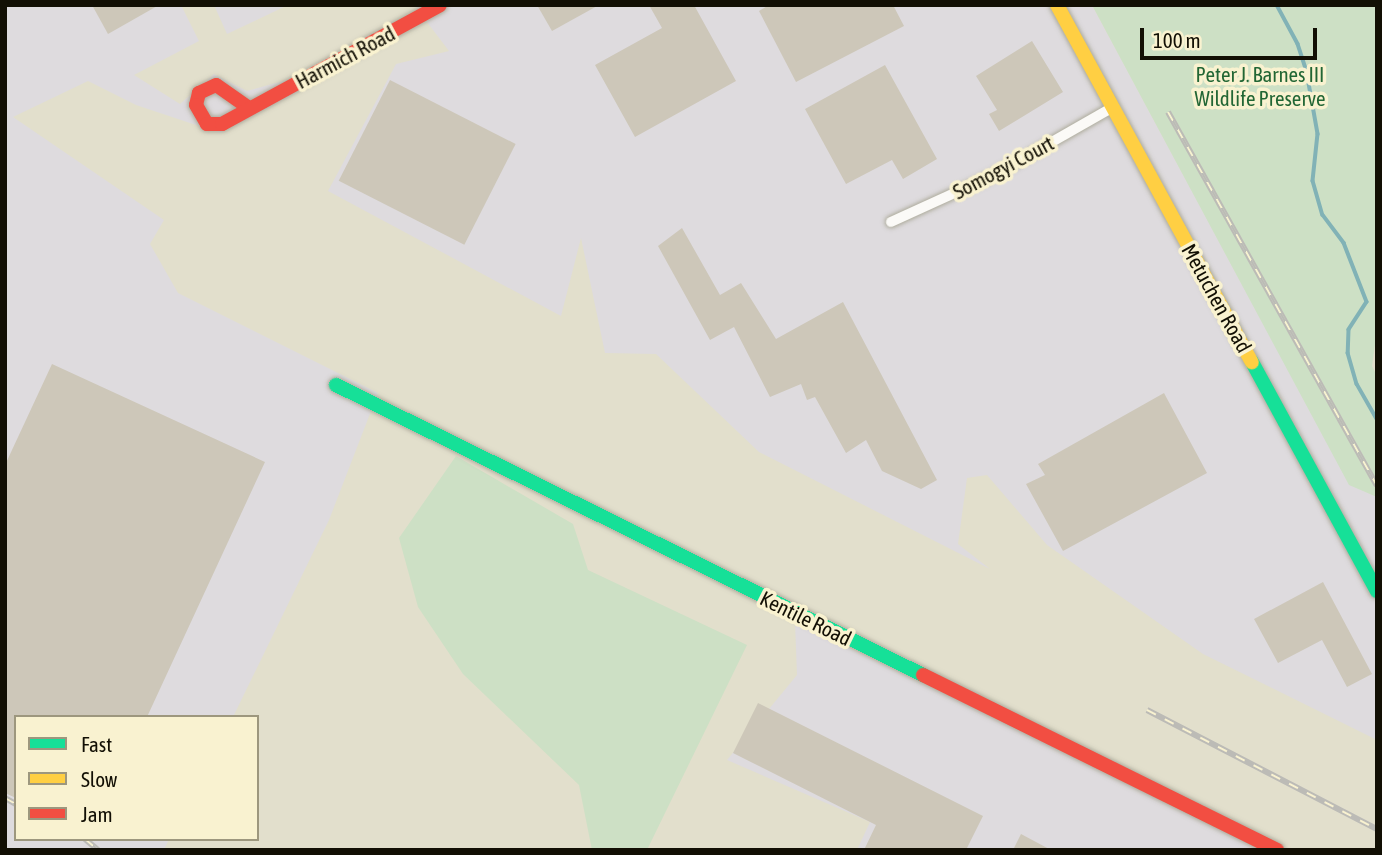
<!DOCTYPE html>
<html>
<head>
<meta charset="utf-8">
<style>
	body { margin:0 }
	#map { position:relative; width:1382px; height:855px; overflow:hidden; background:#e2dfcc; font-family:"Asap Condensed",sans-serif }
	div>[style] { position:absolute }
	.industrial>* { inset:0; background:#dedbde }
	.green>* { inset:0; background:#cde0c5 }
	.stream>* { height:3.5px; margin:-1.75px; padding:0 1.75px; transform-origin:1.75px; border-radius:1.75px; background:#81b2b6 }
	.building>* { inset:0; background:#cdc7b9; transform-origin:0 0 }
	.roads { filter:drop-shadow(0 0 2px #aeac9d) drop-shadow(0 0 2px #aeac9d) }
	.street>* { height:10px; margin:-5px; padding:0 5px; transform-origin:5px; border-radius:5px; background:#fbfaf7 }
	.fast>* { height:14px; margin:-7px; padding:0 7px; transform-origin:7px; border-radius:7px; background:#16e098 }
	.slow>* { height:14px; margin:-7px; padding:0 7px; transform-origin:7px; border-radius:7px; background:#ffcf43 }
	.jam>* { height:14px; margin:-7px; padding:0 7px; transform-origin:7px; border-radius:7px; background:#f24e42 }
	.rail>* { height:6px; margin-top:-3px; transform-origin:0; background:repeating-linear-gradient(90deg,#f9f2d0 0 10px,#bcbbb6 0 20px); box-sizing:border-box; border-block:2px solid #bcbbb6 }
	span { translate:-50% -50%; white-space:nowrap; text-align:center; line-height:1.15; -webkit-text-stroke:7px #f9f2d0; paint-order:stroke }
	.street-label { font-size:21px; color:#120f04 }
	.park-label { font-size:21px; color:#226634 }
	.frame { position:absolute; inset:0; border:7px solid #120f04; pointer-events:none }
	.legend { position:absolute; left:14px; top:715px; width:245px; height:126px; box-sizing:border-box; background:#f9f2d0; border:2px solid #9d977e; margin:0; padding:9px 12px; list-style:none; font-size:21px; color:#120f04 }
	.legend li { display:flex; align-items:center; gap:14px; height:35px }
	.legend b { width:35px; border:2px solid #9d977e }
	.scale { position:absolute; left:1140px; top:28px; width:177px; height:32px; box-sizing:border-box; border:4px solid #120f04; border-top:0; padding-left:9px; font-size:21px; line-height:24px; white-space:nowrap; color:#120f04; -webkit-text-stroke:5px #f9f2d0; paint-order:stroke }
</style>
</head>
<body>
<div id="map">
	<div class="industrial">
		<div style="clip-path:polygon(5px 5px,181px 5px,199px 41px,134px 75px,180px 104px,214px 74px,247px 91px,356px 61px,220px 133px,136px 105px,88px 81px,13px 117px,164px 220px,150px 244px,178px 293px,378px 393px,329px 520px,233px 717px,16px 717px,16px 839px,169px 839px,164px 850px,5px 850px)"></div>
		<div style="clip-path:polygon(214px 5px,288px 5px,227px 34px)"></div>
		<div style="clip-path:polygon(414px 5px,1092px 5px,1349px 484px,1377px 497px,1377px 740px,1203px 654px,1047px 545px,987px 475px,967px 478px,958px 544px,990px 569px,759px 452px,656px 354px,605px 353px,581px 238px,561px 316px,328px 191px,396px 64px,449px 51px)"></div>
		<div style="clip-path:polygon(795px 622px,1274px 850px,857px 850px,870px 822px,727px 760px,797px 675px)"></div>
	</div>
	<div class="green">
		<div style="clip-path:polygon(1092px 5px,1377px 5px,1377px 331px,1372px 366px,1377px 376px,1377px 497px,1349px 485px)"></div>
		<div style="clip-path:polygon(456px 456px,573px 524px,588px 570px,747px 645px,647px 850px,592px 850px,579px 785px,463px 674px,418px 607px,399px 538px)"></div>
	</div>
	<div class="stream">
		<div style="left:1277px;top:5px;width:44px;rotate:61.7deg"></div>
		<div style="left:1298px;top:44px;width:29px;rotate:72deg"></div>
		<div style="left:1307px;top:72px;width:63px;rotate:79.9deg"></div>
		<div style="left:1318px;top:134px;width:47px;rotate:96.1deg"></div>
		<div style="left:1313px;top:181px;width:35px;rotate:74deg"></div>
		<div style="left:1323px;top:215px;width:35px;rotate:53deg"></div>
		<div style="left:1344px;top:243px;width:63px;rotate:68.7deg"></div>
		<div style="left:1367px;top:302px;width:33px;rotate:123deg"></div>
		<div style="left:1349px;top:330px;width:23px;rotate:92deg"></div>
		<div style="left:1348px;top:353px;width:32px;rotate:74deg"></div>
		<div style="left:1357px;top:384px;width:40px;rotate:60.3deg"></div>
	</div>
	<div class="building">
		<div style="clip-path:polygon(92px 5px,159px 5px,108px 34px)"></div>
		<div style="clip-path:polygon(537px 5px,599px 5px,552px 31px)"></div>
		<div style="clip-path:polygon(649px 5px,694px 5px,736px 81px,635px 137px,595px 65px,662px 28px)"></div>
		<div style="clip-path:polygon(769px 5px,893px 5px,904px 26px,796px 82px,759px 11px)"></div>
		<div style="clip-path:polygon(1032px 41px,1063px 92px,999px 131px,989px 114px,997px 110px,976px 76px)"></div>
		<div style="clip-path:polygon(885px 65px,937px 159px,903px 179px,892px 160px,846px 184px,805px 109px)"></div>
		<div style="left:390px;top:80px;width:141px;height:113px;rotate:27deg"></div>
		<div style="clip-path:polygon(682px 228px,720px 295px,741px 283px,776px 339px,843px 302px,937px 480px,921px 489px,882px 471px,866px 440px,846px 453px,815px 397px,807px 400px,801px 384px,770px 397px,734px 327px,710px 340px,658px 246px)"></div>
		<div style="clip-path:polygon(52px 364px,265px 462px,147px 717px,16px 717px,16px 798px,5px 793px,5px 465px)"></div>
		<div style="clip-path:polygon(1164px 393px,1207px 473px,1063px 551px,1026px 484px,1045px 475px,1038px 464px)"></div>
		<div style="clip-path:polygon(1323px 582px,1372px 674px,1347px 687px,1322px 640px,1278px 663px,1254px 619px)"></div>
		<div style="clip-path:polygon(758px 703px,983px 816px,966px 850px,864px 850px,876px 825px,733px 753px)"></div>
		<div style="clip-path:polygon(1021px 834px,1051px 850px,1013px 850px)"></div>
	</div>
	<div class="roads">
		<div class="street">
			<div style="left:891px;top:222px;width:113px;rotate:-24.5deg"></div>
			<div style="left:994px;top:175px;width:137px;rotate:-29.7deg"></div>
		</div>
		<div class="fast">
			<div style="left:1252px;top:362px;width:261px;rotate:61.4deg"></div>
			<div style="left:336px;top:385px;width:655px;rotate:26.29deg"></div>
		</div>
		<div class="slow">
			<div style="left:1057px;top:5px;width:407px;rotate:61.4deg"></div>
		</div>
		<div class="jam">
			<div style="left:249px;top:108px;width:40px;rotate:-145.1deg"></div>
			<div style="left:216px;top:85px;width:19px;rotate:155deg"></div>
			<div style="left:199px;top:93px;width:12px;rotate:104deg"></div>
			<div style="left:196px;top:105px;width:22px;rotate:60deg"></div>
			<div style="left:207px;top:124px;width:15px"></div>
			<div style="left:222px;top:124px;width:248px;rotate:-28.6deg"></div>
			<div style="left:923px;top:675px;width:395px;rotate:26.3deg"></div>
		</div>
	</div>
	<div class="rail">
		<div style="left:1168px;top:112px;width:428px;rotate:60.8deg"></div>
		<div style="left:1147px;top:710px;width:259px;rotate:27.4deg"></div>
		<div style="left:5px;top:798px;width:13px;rotate:29deg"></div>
		<div style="left:85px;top:839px;width:17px;rotate:40deg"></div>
	</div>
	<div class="street-label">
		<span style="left:345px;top:57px;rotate:-28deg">Harmich Road</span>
		<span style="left:1003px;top:167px;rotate:-28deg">Somogyi Court</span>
		<span style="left:1217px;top:298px;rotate:61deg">Metuchen Road</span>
		<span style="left:806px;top:618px;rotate:26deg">Kentile Road</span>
	</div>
	<div class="park-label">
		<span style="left:1260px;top:86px">Peter J. Barnes III<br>Wildlife Preserve</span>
	</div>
	<div class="frame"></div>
	<ul class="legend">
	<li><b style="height:9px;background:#16e098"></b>Fast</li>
	<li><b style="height:9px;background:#ffcf43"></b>Slow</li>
	<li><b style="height:9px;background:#f24e42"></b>Jam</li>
	</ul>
	<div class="scale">100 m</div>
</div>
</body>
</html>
